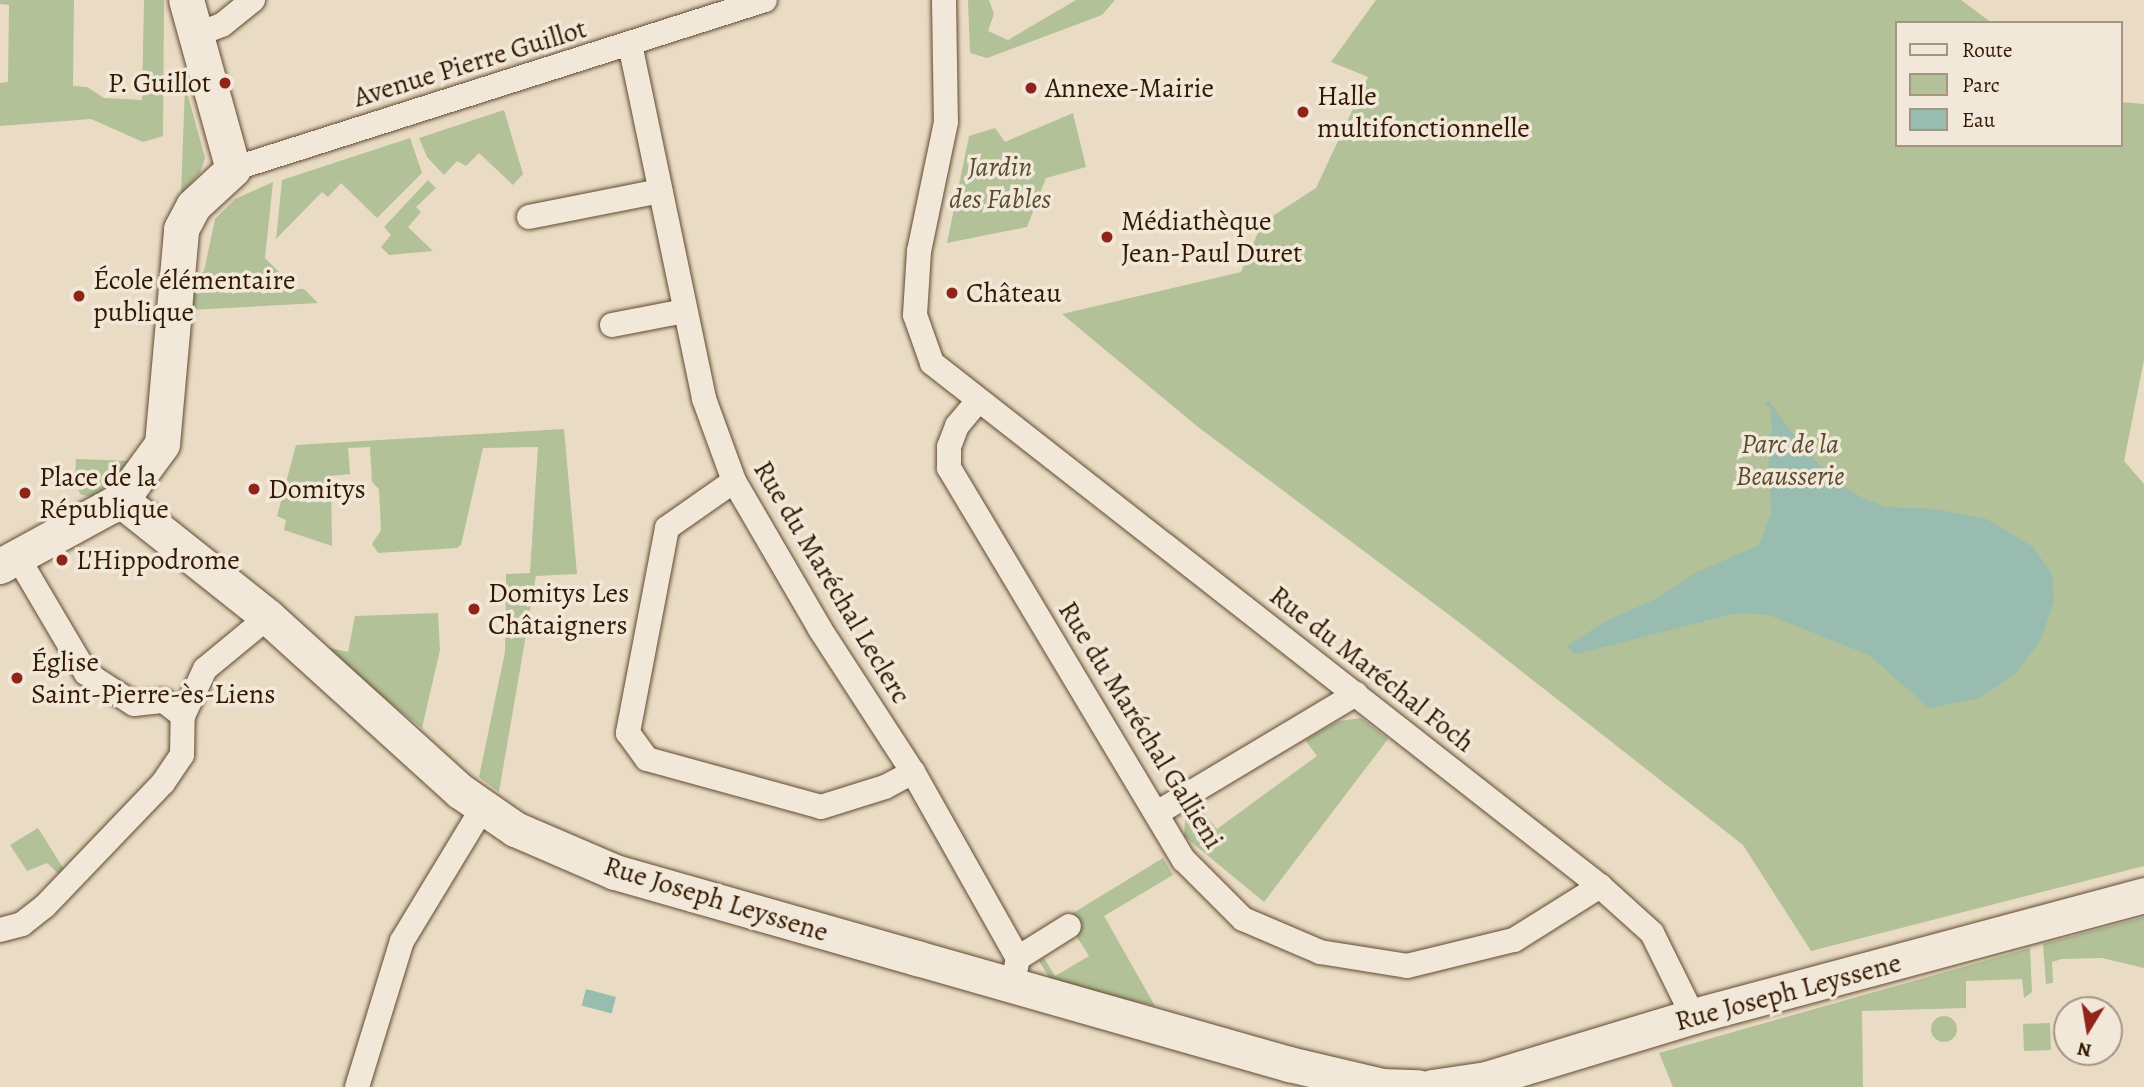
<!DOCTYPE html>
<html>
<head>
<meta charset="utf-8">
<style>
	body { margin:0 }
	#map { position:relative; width:2144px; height:1087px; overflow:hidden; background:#eadcc4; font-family:Alegreya,serif }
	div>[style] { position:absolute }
	.green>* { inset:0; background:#b2c197; transform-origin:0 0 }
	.round { border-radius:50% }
	.water>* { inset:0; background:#98bcb0; transform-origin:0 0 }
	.roads { filter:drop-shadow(0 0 2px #624a31) drop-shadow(0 0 2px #624a31) }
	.street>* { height:24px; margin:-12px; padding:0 12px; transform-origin:12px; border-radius:12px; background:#f1e8d9 }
	.secondary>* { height:35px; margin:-17.5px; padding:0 17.5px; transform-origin:17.5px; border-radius:17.5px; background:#f1e8d9 }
	.dots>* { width:19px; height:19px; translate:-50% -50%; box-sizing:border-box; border:4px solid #f1e8d9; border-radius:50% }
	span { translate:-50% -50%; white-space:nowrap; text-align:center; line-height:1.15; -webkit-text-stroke:7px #f1e8d9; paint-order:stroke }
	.street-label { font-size:28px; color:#351900 }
	.poi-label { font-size:28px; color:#351900 }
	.right { translate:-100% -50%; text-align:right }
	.left { translate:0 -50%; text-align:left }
	.park-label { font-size:28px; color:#5a4b2d; font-style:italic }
	.legend { position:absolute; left:1895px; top:21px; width:228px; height:126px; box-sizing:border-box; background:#f1e8d9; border:2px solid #a69582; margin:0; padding:9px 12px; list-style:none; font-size:21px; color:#351900 }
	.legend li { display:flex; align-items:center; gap:14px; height:35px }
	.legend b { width:35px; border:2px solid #a69582 }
	.north { position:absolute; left:2053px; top:996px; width:70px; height:70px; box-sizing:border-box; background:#f1e8d9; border:2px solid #a69582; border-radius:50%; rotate:191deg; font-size:19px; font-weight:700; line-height:28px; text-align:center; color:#351900 }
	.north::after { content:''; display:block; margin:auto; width:24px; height:32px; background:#8f2418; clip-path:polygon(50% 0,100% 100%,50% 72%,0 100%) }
</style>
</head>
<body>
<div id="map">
	<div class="green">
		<div style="clip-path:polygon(0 0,74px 0,73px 86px,87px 87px,104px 98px,142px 100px,144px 0,164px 0,163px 136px,143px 142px,91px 119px,0 126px,0 83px,8px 82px,9px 5px,0 4px)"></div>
		<div style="clip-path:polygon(968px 0,989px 0,994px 14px,988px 31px,1008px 40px,1076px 0,1115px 0,1102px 15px,987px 58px,970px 53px)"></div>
		<div style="clip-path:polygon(1376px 0,1961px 0,1992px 23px,1897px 23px,1897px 145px,2121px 145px,2121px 102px,2144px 104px,2144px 360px,2124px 461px,2144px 484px,2144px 866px,1811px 951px,1743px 845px,1460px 623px,1198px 427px,1062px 314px,1241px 272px,1262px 223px,1316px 188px,1368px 77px,1331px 62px)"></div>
		<div style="clip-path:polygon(185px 85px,205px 158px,200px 173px,181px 194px)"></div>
		<div style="clip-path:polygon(504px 110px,523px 174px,513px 185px,479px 153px,466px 166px,457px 161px,444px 175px,427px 157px,419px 138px)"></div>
		<div style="clip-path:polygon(1073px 113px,1086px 167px,1046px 178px,1027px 227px,947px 243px,969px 136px,995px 128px,1005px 142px)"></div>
		<div style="clip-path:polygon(410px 138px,422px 173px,377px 218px,341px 183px,328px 197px,322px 192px,276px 239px,282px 180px)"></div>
		<div style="clip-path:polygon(428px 180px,436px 188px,416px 207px,421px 212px,408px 227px,433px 251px,389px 255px,381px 247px,391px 235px,384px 227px)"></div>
		<div style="clip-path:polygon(273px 182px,265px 258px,296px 289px,304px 289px,318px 303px,190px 310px,194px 277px,204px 271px,215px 219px,235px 199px)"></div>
		<div style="clip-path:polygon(564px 429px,577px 574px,536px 576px,499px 792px,479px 777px,505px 652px,506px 574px,530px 573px,538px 447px,483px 448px,461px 545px,457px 548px,378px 553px,372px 544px,381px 530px,379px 489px,372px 482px,370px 447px,348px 448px,350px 474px,331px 476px,332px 546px,284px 530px,286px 520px,277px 516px,296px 445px)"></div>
		<div style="clip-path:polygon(76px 459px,133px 461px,115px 481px,92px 497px,80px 494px,75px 480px)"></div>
		<div style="clip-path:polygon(438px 613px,440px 650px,422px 728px,317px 645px,348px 652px,355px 616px)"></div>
		<div style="clip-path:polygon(1361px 718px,1388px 739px,1264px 902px,1184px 836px,1185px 820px,1198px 806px,1217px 829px,1317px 756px,1305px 740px,1339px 721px)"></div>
		<div style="clip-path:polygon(38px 828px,65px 871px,61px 876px,47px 863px,27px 871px,10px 845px)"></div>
		<div style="clip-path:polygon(1163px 858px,1173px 875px,1104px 916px,1155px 1006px,1052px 982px,1039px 961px,1044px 958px,1055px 976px,1089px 956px,1065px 918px)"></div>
		<div style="clip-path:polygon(2144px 917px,2144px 968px,2102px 958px,2062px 959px,2052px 962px,2053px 983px,2046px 984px,2043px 944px)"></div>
		<div style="clip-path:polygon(2030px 948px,2032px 992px,2024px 998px,2022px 979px,1966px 981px,1966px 1008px,1862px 1011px,1863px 1087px,1673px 1087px,1659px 1053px)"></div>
		<div class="round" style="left:1931px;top:1016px;width:26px;height:26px"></div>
		<div style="left:2050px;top:1023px;width:27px;height:27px;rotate:88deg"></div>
	</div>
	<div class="water">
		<div style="clip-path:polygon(1769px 401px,1806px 452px,1841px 485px,1861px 497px,1885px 507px,1935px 509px,1987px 519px,2033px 547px,2052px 574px,2054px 600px,2041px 640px,2014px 675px,1979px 698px,1929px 708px,1869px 655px,1769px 615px,1737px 613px,1575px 654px,1567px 646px,1606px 621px,1658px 598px,1693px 574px,1759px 545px,1771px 513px,1768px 439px,1772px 429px,1771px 408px,1765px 404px)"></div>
		<div style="left:586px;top:989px;width:31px;height:17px;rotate:15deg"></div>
	</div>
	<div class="roads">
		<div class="street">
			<div style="left:944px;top:0;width:122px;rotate:89.1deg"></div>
			<div style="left:946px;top:122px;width:132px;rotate:101.8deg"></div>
			<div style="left:919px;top:251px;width:64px;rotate:93.6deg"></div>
			<div style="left:915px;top:315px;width:51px;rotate:70.5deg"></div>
			<div style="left:932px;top:363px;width:848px;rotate:38.06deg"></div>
			<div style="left:1600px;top:886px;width:70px;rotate:42.1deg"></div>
			<div style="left:1652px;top:933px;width:93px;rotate:63.7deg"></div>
			<div style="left:193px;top:36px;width:31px;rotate:-21deg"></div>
			<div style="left:222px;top:25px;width:40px;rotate:-39deg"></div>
			<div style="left:630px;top:44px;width:363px;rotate:78.2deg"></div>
			<div style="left:704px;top:399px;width:87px;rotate:69.9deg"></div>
			<div style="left:734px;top:481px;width:171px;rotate:59.8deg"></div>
			<div style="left:820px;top:629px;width:171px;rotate:57deg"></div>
			<div style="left:913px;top:772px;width:214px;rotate:60.6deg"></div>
			<div style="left:233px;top:169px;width:558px;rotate:-17.62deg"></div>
			<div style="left:529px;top:217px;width:134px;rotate:-11.2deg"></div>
			<div style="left:612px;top:325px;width:74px;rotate:-10.9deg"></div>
			<div style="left:977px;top:402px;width:31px;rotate:130deg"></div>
			<div style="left:957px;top:426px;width:22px;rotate:111deg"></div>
			<div style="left:949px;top:447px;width:21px;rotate:90deg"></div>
			<div style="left:949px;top:468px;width:457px;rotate:59.1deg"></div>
			<div style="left:1184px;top:860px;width:83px;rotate:45deg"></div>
			<div style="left:1243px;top:919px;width:84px;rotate:23.2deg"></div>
			<div style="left:1320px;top:952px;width:88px;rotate:9.1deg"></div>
			<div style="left:1407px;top:966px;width:110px;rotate:-13.7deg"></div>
			<div style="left:1514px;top:940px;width:102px;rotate:-32.1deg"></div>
			<div style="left:734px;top:481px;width:82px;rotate:145deg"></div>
			<div style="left:667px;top:528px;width:209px;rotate:100.8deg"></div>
			<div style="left:628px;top:733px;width:32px;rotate:54deg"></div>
			<div style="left:647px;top:759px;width:180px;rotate:15.4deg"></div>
			<div style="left:821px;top:807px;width:67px;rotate:-17.4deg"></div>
			<div style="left:885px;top:787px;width:32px;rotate:-28deg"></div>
			<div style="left:17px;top:556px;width:136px;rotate:59.5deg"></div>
			<div style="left:86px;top:673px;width:57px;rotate:32.9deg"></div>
			<div style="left:134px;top:704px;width:30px;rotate:-6deg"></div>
			<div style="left:164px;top:701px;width:24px;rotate:38deg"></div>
			<div style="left:1157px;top:813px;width:232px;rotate:-30.9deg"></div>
			<div style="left:0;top:930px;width:23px;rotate:-15deg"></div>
			<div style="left:22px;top:924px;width:29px;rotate:-38deg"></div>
			<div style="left:45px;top:906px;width:170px;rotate:-46.2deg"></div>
			<div style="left:163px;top:783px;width:34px;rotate:-56deg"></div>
			<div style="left:182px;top:755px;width:39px;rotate:-89deg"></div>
			<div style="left:183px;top:716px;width:52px;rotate:-64.9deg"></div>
			<div style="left:205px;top:669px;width:82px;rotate:-39.5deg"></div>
			<div style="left:1015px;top:973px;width:15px;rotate:-79deg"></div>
			<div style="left:1018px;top:958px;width:60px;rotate:-32.1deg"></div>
			<div style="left:357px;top:1087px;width:153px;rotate:-72.9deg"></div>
			<div style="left:402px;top:941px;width:157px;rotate:-58.8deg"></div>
		</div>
		<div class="secondary">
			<div style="left:121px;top:500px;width:188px;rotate:38.5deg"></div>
			<div style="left:268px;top:617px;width:259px;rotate:42.2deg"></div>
			<div style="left:460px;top:791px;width:67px;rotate:34.6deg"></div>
			<div style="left:515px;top:829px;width:109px;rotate:23.3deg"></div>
			<div style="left:615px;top:872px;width:314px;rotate:15.9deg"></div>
			<div style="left:917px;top:958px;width:387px;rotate:15.9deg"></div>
			<div style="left:1289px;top:1064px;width:96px;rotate:13.3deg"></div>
			<div style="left:1382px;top:1086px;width:36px;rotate:2deg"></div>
			<div style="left:0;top:566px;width:138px;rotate:-28.6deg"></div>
			<div style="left:121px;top:500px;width:69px;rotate:-53.8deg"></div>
			<div style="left:162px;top:444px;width:216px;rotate:-84.9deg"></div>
			<div style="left:181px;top:229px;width:26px;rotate:-62deg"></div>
			<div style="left:193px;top:206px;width:54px;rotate:-42.8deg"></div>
			<div style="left:233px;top:169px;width:175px;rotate:-105.5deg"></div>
			<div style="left:1432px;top:1087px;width:55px;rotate:-8.4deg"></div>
			<div style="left:1486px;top:1079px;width:216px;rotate:-16.9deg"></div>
			<div style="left:1693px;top:1016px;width:467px;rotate:-15deg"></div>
		</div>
	</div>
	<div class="dots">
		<div style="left:225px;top:83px;background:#8f2418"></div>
		<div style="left:1031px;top:88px;background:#8f2418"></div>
		<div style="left:1303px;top:112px;background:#8f2418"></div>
		<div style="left:1107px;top:237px;background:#8f2418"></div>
		<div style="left:952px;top:293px;background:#8f2418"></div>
		<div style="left:79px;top:296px;background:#8f2418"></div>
		<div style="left:254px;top:489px;background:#8f2418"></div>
		<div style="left:25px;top:493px;background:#8f2418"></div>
		<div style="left:62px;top:560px;background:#8f2418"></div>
		<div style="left:474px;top:609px;background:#8f2418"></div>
		<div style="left:17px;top:678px;background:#8f2418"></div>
	</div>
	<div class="street-label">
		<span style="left:470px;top:63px;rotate:-17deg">Avenue Pierre Guillot</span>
		<span style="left:832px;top:582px;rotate:59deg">Rue du Maréchal Leclerc</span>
		<span style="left:1372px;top:669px;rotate:38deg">Rue du Maréchal Foch</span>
		<span style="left:1141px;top:725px;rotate:58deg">Rue du Maréchal Gallieni</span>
		<span style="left:716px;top:899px;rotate:17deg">Rue Joseph Leyssene</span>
		<span style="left:1788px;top:992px;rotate:-15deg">Rue Joseph Leyssene</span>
	</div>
	<div class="poi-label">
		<span class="right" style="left:211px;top:83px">P. Guillot</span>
		<span class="left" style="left:1045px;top:88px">Annexe-Mairie</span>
		<span class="left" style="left:1317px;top:112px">Halle<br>multifonctionnelle</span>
		<span class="left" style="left:1121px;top:237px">Médiathèque<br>Jean-Paul Duret</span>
		<span class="left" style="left:93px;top:296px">École élémentaire<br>publique</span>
		<span class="left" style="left:966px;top:293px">Château</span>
		<span class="left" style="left:39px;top:493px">Place de la<br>République</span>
		<span class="left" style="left:268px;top:489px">Domitys</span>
		<span class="left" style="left:76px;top:560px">L'Hippodrome</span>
		<span class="left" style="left:488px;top:609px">Domitys Les<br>Châtaigners</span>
		<span class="left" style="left:31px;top:678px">Église<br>Saint-Pierre-ès-Liens</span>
	</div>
	<div class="park-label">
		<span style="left:1000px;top:183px">Jardin<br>des Fables</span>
		<span style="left:1790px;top:460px">Parc de la<br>Beausserie</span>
	</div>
	<ul class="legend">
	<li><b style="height:9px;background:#f1e8d9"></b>Route</li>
	<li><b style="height:19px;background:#b2c197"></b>Parc</li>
	<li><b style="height:19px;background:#98bcb0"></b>Eau</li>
	</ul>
	<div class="north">N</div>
</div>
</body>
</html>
